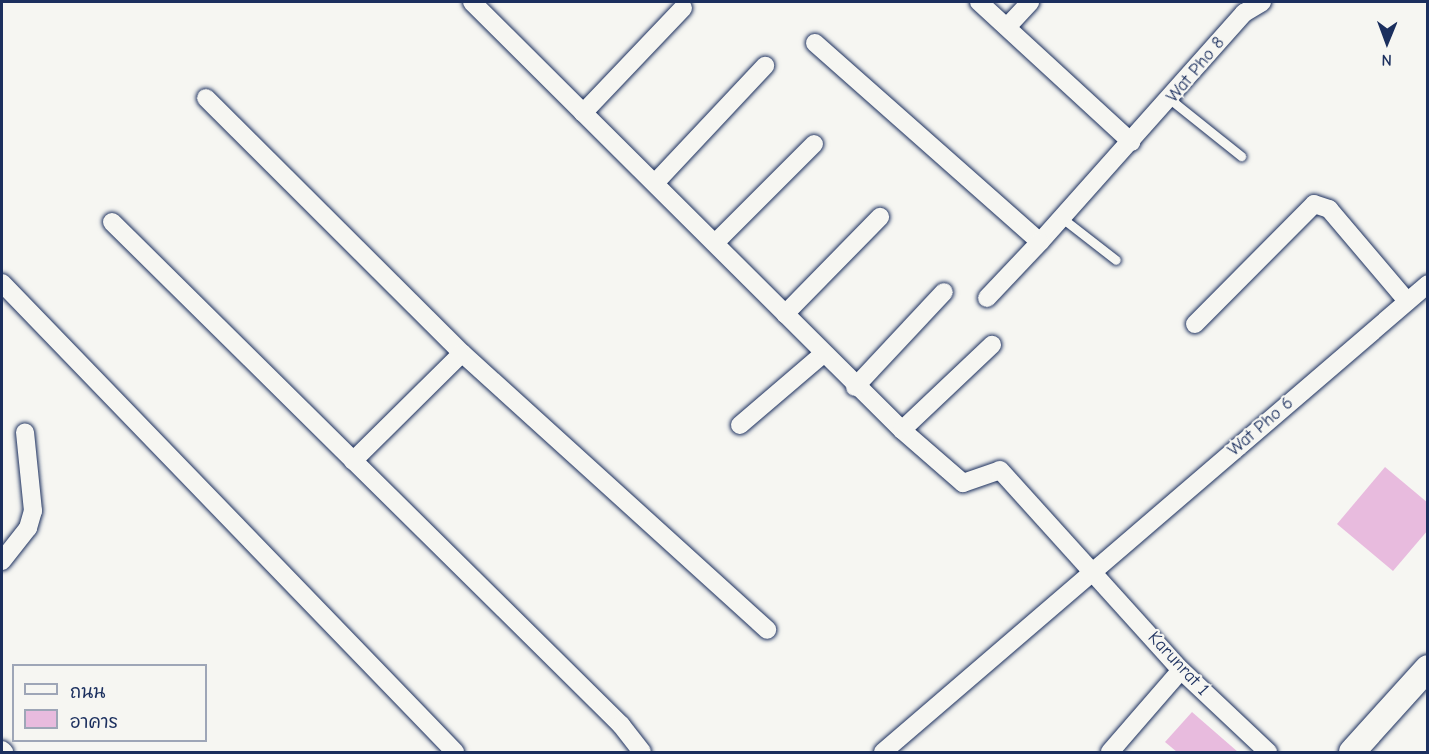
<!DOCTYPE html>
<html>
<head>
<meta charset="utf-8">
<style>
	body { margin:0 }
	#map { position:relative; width:1429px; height:754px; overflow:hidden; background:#f6f6f2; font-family:"Comic Neue","Playpen Sans Thai",sans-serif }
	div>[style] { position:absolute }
	.building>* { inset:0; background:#e8bbde }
	.roads { filter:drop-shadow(0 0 2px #1b2f5e) drop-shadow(0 0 2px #1b2f5e) }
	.lane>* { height:9px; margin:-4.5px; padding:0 4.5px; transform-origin:4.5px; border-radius:4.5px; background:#f6f6f2 }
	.street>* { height:18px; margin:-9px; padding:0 9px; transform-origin:9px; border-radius:9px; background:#f6f6f2 }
	.secondary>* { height:26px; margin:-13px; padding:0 13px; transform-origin:13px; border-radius:13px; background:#f6f6f2 }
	span { translate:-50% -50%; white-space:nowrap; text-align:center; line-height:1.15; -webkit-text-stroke:4.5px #f6f6f2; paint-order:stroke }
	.street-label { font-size:18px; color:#1b2f5e }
	.frame { position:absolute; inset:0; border:3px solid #1b2f5e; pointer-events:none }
	.legend { position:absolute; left:12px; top:664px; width:195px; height:78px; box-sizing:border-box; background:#f6f6f2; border:2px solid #9ea6b7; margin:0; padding:8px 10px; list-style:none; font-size:18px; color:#1b2f5e }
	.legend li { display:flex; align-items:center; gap:12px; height:30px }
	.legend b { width:30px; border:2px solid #9ea6b7 }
	.north { position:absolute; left:1357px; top:12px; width:60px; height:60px; -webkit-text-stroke:4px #f6f6f2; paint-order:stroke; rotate:181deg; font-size:16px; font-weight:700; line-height:24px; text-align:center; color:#1b2f5e }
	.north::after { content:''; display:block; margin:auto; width:21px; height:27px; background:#1b2f5e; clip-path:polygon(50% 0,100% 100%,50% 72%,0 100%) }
</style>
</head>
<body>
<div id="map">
	<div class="building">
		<div style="clip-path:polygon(1385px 467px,1428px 503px,1428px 530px,1393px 571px,1337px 524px)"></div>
		<div style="clip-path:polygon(1192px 712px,1238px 752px,1177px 752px,1165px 742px)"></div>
	</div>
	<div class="roads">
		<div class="lane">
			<div style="left:1171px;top:100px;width:90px;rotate:38.7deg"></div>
			<div style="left:1062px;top:218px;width:68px;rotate:37.9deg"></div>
		</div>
		<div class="street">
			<div style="left:472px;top:2px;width:607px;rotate:44.87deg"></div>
			<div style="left:902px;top:430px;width:81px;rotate:41deg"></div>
			<div style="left:963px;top:483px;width:39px;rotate:-19deg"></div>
			<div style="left:1000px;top:470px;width:270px;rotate:47.9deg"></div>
			<div style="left:1181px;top:670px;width:120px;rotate:43.3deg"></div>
			<div style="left:979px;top:2px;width:207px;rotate:42.6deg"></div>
			<div style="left:1007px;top:27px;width:34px;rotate:-47deg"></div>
			<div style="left:815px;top:43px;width:300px;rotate:41.5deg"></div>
			<div style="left:1040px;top:242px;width:307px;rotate:-48.3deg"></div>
			<div style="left:1244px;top:13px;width:21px;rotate:-31deg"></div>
			<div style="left:206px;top:98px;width:361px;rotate:44.9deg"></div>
			<div style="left:462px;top:353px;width:412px;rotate:42.2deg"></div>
			<div style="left:583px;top:113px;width:145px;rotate:-46.4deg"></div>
			<div style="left:655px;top:183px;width:161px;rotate:-46.8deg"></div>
			<div style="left:112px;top:222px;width:716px;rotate:44.66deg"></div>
			<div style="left:621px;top:725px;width:34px;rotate:52deg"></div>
			<div style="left:715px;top:243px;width:140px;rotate:-45deg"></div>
			<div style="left:2px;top:283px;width:652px;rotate:45.99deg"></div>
			<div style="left:987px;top:298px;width:77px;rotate:-46.6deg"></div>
			<div style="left:785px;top:314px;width:136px;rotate:-45.6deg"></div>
			<div style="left:1195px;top:324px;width:169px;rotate:-45.2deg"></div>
			<div style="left:1314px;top:204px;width:16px;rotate:18deg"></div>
			<div style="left:1329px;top:209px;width:121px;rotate:49.7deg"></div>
			<div style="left:855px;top:387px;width:130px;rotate:-46.9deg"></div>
			<div style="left:740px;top:425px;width:109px;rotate:-40.5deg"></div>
			<div style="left:902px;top:430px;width:124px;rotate:-43.4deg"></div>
			<div style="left:353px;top:461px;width:153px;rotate:-44.7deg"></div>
			<div style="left:2px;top:561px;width:42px;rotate:-51.8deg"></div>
			<div style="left:28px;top:528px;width:18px;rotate:-74deg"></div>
			<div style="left:33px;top:511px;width:79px;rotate:-95.8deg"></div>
			<div style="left:2px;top:750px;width:3px;rotate:45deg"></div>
			<div style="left:883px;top:752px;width:718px;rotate:-40.65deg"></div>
			<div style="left:1110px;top:752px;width:108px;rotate:-49.1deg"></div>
		</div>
		<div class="secondary">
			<div style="left:1352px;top:752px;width:113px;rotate:-47.9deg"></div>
		</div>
	</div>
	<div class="street-label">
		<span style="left:1196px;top:70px;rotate:-50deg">Wat Pho 8</span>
		<span style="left:1261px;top:427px;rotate:-41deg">Wat Pho 6</span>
		<span style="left:1178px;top:664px;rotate:47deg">Karunrat 1</span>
	</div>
	<div class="frame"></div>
	<ul class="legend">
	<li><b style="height:8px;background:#f6f6f2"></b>ถนน</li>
	<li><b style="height:16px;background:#e8bbde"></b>อาคาร</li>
	</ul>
	<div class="north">N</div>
</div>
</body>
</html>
